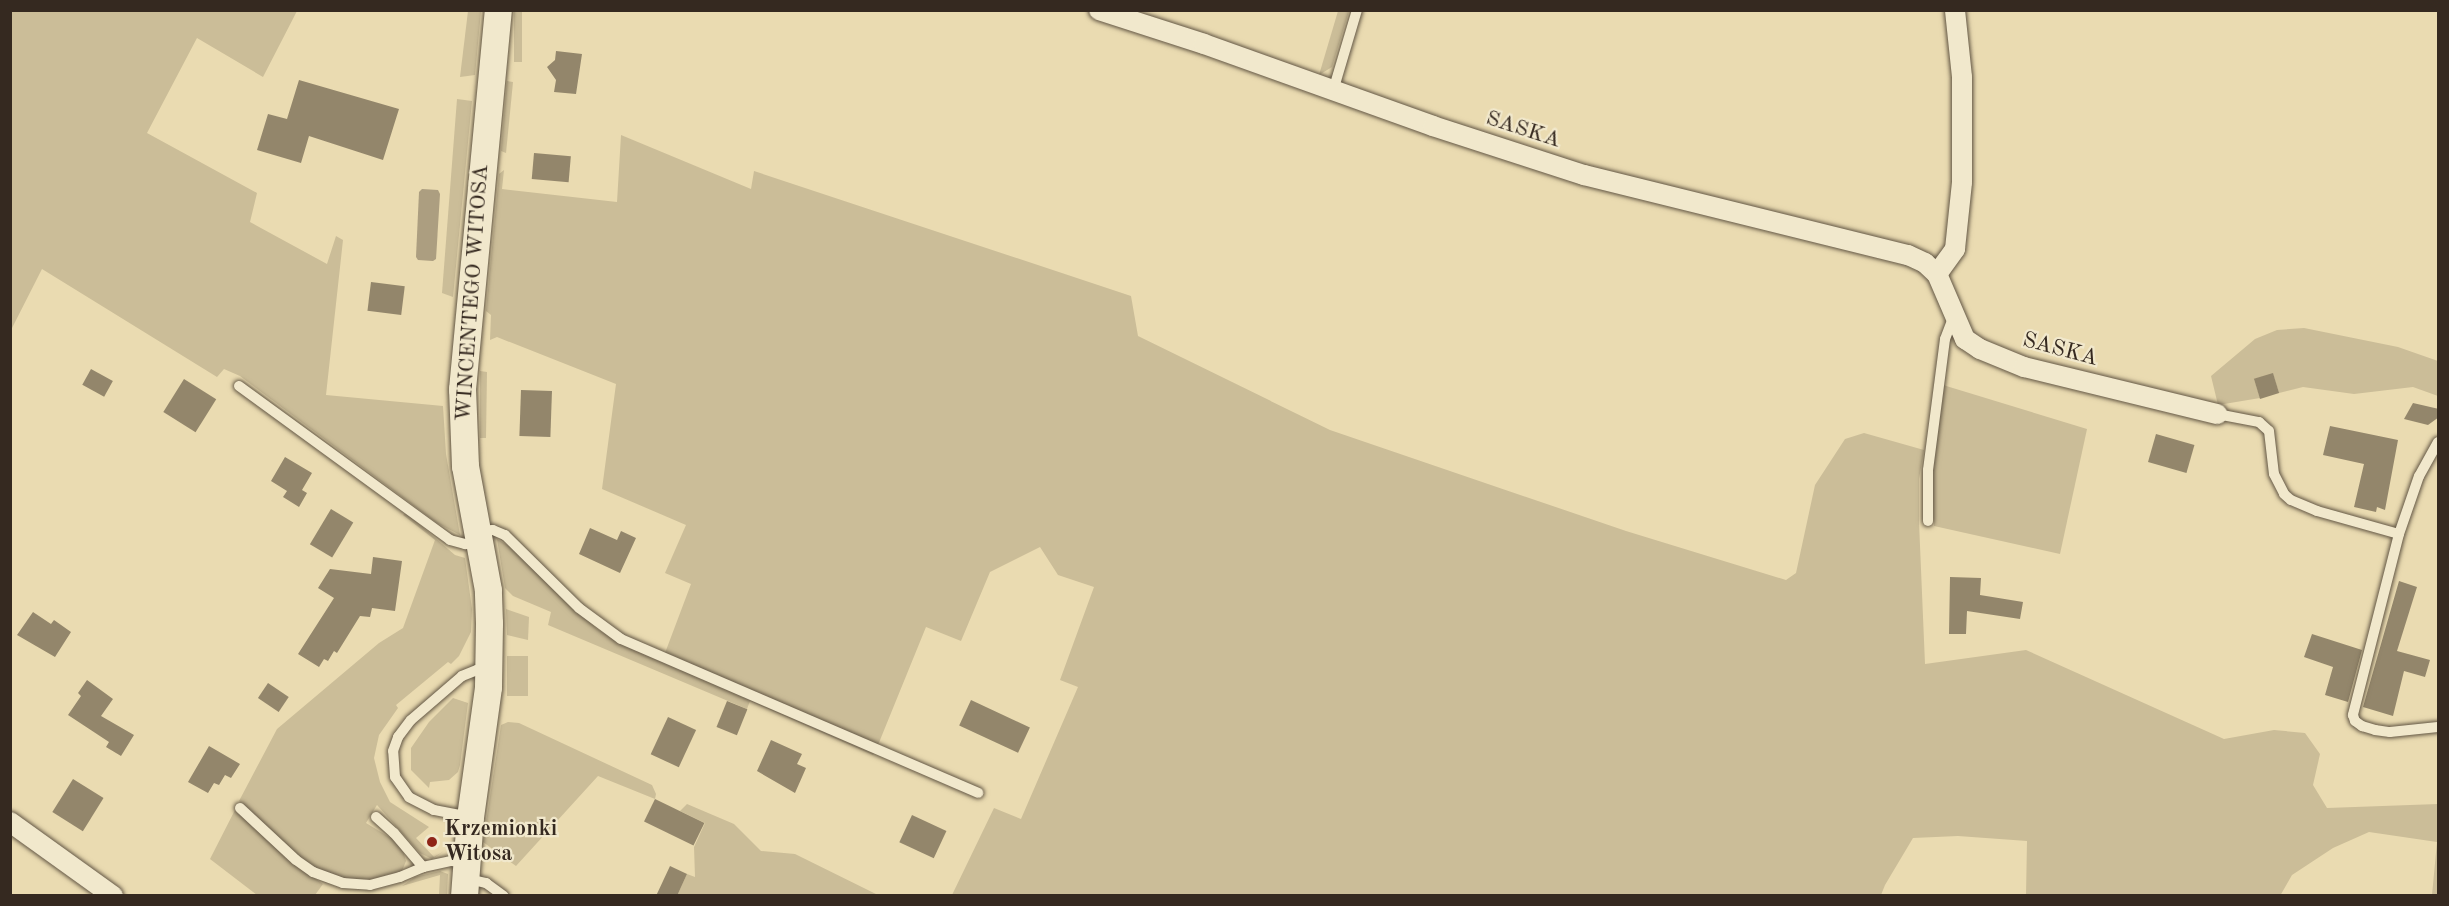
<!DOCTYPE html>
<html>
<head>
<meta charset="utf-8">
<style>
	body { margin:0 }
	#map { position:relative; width:2449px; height:906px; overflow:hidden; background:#eadbb1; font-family:"Old Standard TT",serif }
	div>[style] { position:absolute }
	.green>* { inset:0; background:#cbbd98; transform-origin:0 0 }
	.water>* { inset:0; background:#ac9e80 }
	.building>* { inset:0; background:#93866b; transform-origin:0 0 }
	.roads { filter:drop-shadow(0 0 2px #625644) drop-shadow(0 0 2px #625644) }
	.lane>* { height:10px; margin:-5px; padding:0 5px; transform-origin:5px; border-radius:5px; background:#f1e8cc }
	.street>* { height:20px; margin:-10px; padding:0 10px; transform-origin:10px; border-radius:10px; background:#f1e8cc }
	.secondary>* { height:27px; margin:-13.5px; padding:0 13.5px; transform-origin:13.5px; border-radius:13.5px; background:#f1e8cc }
	.dots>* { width:16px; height:16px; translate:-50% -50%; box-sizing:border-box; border:3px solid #f1e8cc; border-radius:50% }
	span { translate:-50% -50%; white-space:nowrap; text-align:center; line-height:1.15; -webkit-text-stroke:4.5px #f1e8cc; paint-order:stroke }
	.street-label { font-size:22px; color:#352920 }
	.poi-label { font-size:22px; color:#352920; font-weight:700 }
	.left { translate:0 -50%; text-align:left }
	.frame { position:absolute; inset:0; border:12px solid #352920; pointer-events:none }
</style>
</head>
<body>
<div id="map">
	<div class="green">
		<div style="clip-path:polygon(11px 10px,297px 11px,263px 77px,197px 38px,147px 133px,257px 193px,250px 222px,327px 264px,336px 236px,343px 240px,326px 395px,443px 406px,446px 454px,460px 535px,437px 523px,240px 376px,224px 369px,217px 377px,42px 269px,11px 330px)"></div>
		<div style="clip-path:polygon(468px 11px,481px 11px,475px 75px,460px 77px)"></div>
		<div style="left:514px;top:11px;width:8px;height:51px"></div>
		<div style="clip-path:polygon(1338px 11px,1349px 11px,1332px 67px,1319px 75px)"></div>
		<div style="clip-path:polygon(507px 81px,513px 82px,506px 153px,501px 151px)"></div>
		<div style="clip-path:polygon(457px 99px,472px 101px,453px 297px,442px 293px)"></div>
		<div style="clip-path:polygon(621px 135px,751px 189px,754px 171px,1131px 296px,1138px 336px,1330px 430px,1626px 531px,1786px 580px,1796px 573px,1815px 485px,1845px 439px,1864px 433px,1924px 450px,1919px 479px,1919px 522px,1925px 664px,2026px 650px,2224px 739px,2274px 730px,2305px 733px,2320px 754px,2313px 785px,2327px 808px,2438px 804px,2438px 895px,2432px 895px,2437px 842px,2369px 832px,2333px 848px,2292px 875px,2280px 896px,2026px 895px,2027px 841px,1958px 836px,1913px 838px,1885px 885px,1881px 895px,952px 895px,994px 808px,1021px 819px,1078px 687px,1060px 680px,1094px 587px,1058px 575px,1040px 547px,990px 572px,961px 641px,926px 627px,878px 745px,665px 653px,691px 584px,665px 573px,686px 525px,602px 489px,616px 384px,497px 337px,490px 340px,491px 315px,486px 311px,499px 174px,504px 170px,502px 189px,617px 202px)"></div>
		<div style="clip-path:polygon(2304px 328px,2398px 347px,2438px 361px,2438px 396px,2413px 387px,2354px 394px,2303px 387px,2279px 393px,2273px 374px,2254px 379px,2260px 398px,2218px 405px,2211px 376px,2255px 339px,2277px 330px)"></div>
		<div style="clip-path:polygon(480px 371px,487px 372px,486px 438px,480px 438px)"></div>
		<div style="clip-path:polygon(1943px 385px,2087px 429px,2060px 554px,1934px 526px,1932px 475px)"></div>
		<div style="clip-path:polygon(406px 513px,455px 555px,465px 558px,472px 609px,471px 632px,459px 656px,451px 664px,448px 662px,396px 705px,398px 708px,379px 735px,374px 758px,380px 782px,390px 802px,429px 827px,416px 838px,434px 857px,444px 851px,432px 859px,420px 853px,377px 805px,366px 823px,394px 840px,403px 851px,406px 861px,402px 871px,372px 879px,343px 879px,311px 867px,297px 857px,239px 801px,277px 729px,379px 643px,403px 628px,435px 540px,403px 515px)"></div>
		<div style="clip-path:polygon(497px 539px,509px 546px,597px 629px,618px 642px,875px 752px,873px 755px,750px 701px,747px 709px,548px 625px,551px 612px,513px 596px,505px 588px)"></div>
		<div style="clip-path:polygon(506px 609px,529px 617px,528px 640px,507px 635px)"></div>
		<div style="left:507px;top:656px;width:21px;height:40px"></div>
		<div style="clip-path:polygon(453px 698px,468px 703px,460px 765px,458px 772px,449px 780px,430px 782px,429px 788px,411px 770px,411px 748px,429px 722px)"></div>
		<div style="clip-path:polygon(508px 722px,519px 723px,652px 785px,656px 794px,655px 799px,598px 776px,516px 866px,483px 842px,501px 725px)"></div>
		<div style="clip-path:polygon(687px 804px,734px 824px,761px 851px,795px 854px,878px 895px,677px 896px,687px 874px,695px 877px,694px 847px,705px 823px,680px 811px)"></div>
		<div style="clip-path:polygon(236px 808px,285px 857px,323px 884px,315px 895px,257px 895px,210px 859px)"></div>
		<div style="clip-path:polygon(440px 871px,448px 874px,447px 895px,439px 895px,440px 875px,402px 886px,415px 877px)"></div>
	</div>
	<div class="water">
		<div style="clip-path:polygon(422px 189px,438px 190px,440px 194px,436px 259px,433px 261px,418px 260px,416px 257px,419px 192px)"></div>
	</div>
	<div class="building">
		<div style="clip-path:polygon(556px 51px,582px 54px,576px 94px,554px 92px,556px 80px,547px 67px,555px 60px)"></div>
		<div style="clip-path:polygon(299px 80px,399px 109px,383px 160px,309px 136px,301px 163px,257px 150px,268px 114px,287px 119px)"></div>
		<div style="left:534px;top:153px;width:37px;height:26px;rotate:5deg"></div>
		<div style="left:371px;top:282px;width:34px;height:29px;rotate:7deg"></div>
		<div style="left:91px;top:369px;width:25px;height:18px;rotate:29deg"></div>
		<div style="left:2273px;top:373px;width:21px;height:20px;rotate:73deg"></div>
		<div style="left:184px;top:379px;width:38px;height:39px;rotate:32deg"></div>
		<div style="left:521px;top:390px;width:31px;height:46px;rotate:2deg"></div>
		<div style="clip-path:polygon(2413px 403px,2439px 409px,2439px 417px,2428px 425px,2404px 419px)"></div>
		<div style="clip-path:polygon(2330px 426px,2398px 440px,2385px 510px,2377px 507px,2376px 512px,2354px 507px,2364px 464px,2323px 455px)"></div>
		<div style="left:2156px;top:434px;width:40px;height:29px;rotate:16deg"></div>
		<div style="clip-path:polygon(285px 457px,312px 473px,302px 490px,307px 493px,299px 507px,283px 497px,287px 491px,271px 481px)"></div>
		<div style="left:331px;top:509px;width:26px;height:41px;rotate:31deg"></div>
		<div style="clip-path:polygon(590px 528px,617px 540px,621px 531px,636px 538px,620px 573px,579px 554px)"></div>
		<div style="clip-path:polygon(373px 557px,402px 561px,395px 611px,372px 608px,370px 617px,360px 616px,337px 653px,334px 651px,328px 661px,324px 659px,319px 667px,298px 654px,334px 598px,318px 588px,330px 569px,371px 574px)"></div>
		<div style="clip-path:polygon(1950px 577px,1981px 578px,1980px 595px,2023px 602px,2020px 619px,1967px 611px,1966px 634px,1949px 634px)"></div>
		<div style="clip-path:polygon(2399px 581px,2417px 587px,2397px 651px,2430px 660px,2425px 677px,2404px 671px,2393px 716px,2363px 707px)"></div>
		<div style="clip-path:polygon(33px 612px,51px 624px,54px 620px,71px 632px,55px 657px,17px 635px)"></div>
		<div style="clip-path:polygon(2312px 634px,2362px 650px,2348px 702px,2325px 695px,2333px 667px,2304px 657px)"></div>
		<div style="clip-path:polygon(87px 680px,113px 699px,101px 716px,134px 735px,121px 756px,106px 747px,109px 742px,68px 715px,81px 696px,78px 693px)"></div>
		<div style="left:268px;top:683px;width:25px;height:18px;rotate:34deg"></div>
		<div style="left:971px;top:700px;width:65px;height:28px;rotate:25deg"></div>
		<div style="left:727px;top:701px;width:22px;height:28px;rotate:22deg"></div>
		<div style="left:668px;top:717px;width:31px;height:41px;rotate:25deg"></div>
		<div style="clip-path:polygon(771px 740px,802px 754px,797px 764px,806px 768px,795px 793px,757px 771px)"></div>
		<div style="clip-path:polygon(209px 746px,240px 764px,231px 778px,225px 775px,219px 785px,214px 783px,208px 793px,188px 782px)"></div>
		<div style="left:73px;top:779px;width:36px;height:39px;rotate:32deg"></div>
		<div style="left:655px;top:799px;width:55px;height:25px;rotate:26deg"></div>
		<div style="left:912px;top:815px;width:38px;height:30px;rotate:25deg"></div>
		<div style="clip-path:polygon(670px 866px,687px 874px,677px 896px,656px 896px)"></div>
	</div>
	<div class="roads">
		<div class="lane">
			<div style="left:1333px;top:91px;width:84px;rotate:-73.5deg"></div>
			<div style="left:239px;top:386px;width:261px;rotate:36.1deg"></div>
			<div style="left:450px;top:540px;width:16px;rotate:15deg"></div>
			<div style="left:465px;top:544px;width:14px;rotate:-4deg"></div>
			<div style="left:2217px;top:414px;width:43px;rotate:10.8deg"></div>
			<div style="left:2259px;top:422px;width:13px;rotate:42deg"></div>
			<div style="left:2269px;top:431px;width:43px;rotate:83.4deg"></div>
			<div style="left:2274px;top:474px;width:22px;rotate:63deg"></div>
			<div style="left:2284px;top:494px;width:9px;rotate:41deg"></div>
			<div style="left:2291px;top:500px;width:28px;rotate:23deg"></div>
			<div style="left:2317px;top:511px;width:85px;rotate:15.7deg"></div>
			<div style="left:2438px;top:442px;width:39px;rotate:119deg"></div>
			<div style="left:2419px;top:476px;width:61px;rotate:109deg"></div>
			<div style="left:2399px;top:534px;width:187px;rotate:104.3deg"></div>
			<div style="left:2353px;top:715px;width:6px;rotate:72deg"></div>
			<div style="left:2355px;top:721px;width:9px;rotate:36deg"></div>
			<div style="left:2362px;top:726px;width:14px;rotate:17deg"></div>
			<div style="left:2375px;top:730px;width:15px;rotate:8deg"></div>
			<div style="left:2390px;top:732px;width:48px;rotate:-5.9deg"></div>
			<div style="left:1928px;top:521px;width:51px;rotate:-90deg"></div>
			<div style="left:1928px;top:470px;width:132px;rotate:-82.6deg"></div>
			<div style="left:1945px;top:339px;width:25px;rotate:-69deg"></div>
			<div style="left:478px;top:532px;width:15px;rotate:-8deg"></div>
			<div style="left:493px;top:530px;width:13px;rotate:23deg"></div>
			<div style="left:505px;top:535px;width:104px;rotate:44.6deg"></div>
			<div style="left:579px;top:608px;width:52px;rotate:36.4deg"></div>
			<div style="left:621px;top:639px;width:389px;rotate:23.3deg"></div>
			<div style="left:240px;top:808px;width:76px;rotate:42.9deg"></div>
			<div style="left:296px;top:860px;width:21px;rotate:35deg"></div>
			<div style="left:313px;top:872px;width:32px;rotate:20deg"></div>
			<div style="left:343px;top:883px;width:27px;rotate:4deg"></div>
			<div style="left:370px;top:885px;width:31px;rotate:-15deg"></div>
			<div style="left:400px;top:877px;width:25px;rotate:-23deg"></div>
			<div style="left:423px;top:867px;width:29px;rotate:-12deg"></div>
			<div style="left:451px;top:861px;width:14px;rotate:4deg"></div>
			<div style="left:376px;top:817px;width:24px;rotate:42deg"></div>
			<div style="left:394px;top:833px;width:45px;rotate:49.5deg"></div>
			<div style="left:470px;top:817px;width:37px;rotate:-169deg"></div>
			<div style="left:434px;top:810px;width:28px;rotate:-153deg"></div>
			<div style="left:409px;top:797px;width:24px;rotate:-125deg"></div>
			<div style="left:395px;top:777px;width:26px;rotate:-94deg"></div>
			<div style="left:393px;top:751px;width:15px;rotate:-70deg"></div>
			<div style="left:398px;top:737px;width:21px;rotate:-53deg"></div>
			<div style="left:411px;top:720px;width:67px;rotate:-40.8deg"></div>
			<div style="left:462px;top:676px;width:16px;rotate:-22deg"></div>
			<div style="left:477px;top:670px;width:12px"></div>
			<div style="left:464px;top:878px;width:23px;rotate:13deg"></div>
			<div style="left:486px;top:883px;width:22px;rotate:36deg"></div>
		</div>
		<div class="street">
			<div style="left:1099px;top:10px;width:110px;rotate:17.9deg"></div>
			<div style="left:1204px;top:44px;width:243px;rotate:19.7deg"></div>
			<div style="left:1433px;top:126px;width:159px;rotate:18deg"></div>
			<div style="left:1584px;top:175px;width:334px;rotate:13.9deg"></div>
			<div style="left:1908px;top:255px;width:19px;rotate:25deg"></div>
			<div style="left:1925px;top:263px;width:16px;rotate:43deg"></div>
			<div style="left:1937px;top:274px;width:71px;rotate:66.7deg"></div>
			<div style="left:1965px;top:339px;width:18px;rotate:34deg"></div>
			<div style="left:1980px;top:349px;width:48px;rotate:22.2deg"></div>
			<div style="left:2024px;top:367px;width:199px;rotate:13.7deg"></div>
			<div style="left:1937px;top:274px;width:31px;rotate:-54deg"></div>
			<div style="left:1955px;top:249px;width:67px;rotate:-84deg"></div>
			<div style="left:1962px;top:182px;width:105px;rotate:-90deg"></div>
			<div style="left:1962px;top:77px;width:67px;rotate:-96deg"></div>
			<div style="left:10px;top:822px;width:127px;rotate:35.7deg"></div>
		</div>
		<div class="secondary">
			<div style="left:464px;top:896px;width:79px;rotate:-85.7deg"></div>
			<div style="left:470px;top:817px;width:131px;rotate:-82.1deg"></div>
			<div style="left:488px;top:687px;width:64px;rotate:-89.1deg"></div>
			<div style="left:489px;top:623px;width:33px;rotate:-92deg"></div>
			<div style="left:488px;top:590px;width:126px;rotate:-100.5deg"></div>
			<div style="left:465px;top:466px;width:77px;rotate:-92.2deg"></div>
			<div style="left:462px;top:389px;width:381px;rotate:-84.6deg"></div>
		</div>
	</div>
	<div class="dots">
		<div style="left:432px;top:842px;background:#8f2418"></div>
	</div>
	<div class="street-label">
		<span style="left:1523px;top:130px;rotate:18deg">SASKA</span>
		<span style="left:473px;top:293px;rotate:-86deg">WINCENTEGO WITOSA</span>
		<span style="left:2060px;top:350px;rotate:15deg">SASKA</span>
	</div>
	<div class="poi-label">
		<span class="left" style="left:444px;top:842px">Krzemionki<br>Witosa</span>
	</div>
	<div class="frame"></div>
</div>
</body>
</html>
